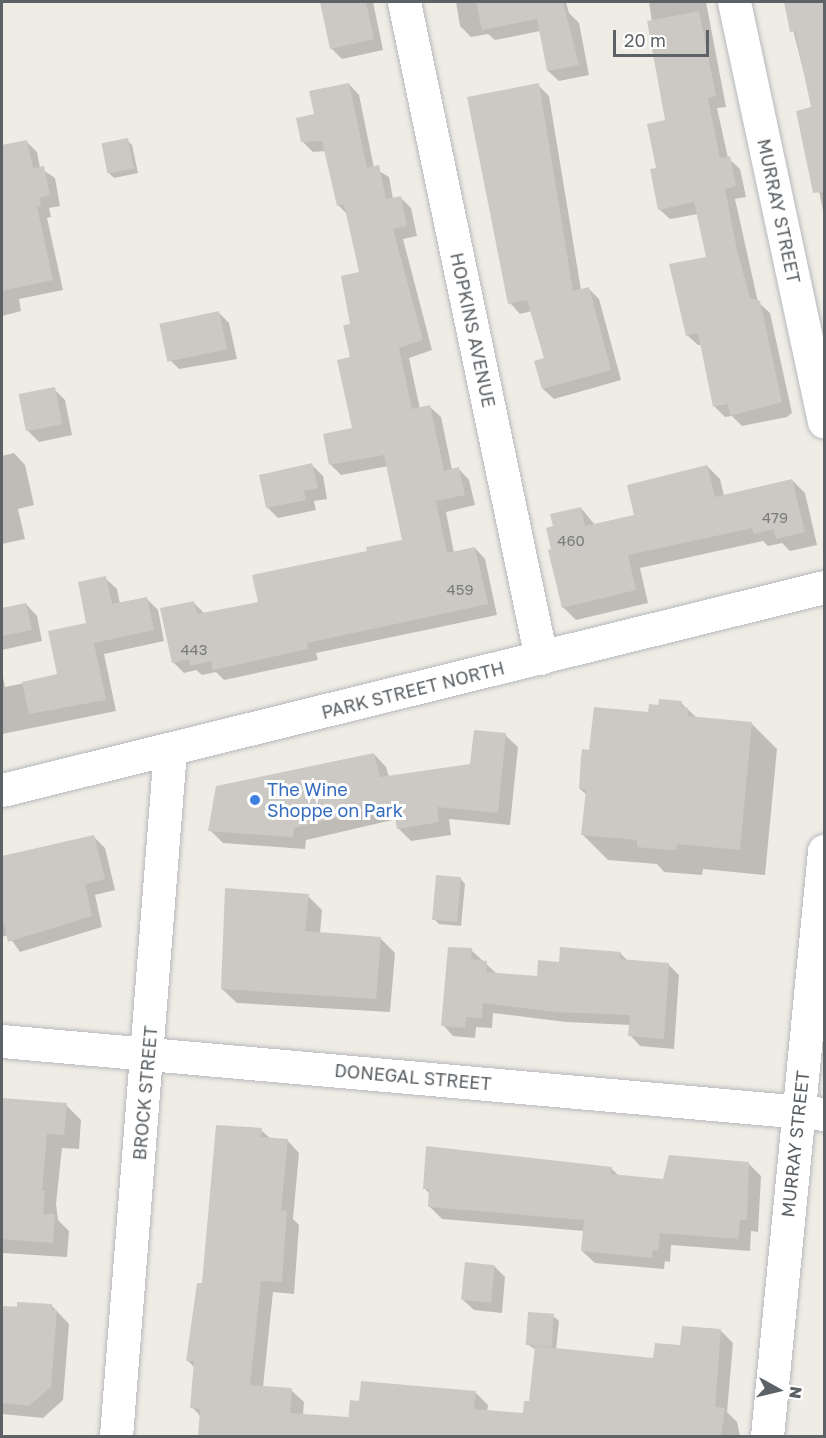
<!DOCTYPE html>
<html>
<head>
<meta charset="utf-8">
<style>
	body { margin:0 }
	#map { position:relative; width:826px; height:1438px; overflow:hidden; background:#efece5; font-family:"Golos Text",sans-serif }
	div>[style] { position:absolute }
	.shadow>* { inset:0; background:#0003 }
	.building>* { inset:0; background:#ccc9c4; transform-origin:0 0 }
	.roads { filter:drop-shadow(0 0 2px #b6b9bc) drop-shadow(0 0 2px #b6b9bc) }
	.minor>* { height:33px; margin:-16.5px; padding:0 16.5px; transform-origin:16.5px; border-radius:16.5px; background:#fff }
	.tertiary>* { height:33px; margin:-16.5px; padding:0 16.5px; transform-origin:16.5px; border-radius:16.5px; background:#fff }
	.dots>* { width:16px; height:16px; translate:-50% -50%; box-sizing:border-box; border:3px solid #fff; border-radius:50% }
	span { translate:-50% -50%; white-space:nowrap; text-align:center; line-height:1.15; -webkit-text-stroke:6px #fff; paint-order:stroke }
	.number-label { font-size:15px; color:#797c7e }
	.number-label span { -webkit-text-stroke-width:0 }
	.street-label { font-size:18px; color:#5d6266 }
	.shop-label { font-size:18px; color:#366cbe }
	.left { translate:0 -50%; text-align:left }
	.frame { position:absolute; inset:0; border:3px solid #5d6266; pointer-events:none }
	.north { position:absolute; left:748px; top:1360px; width:60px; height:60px; -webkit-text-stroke:4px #fff; paint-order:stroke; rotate:98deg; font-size:16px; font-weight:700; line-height:24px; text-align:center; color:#5d6266 }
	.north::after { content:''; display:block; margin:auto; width:21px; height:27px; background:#5d6266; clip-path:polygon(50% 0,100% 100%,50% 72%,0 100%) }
	.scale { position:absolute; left:613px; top:30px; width:96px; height:27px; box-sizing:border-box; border:3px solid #5d6266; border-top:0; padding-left:8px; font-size:18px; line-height:21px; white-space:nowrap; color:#5d6266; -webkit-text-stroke:4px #fff; paint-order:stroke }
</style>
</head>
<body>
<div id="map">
	<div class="shadow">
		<div style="clip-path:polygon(321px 2px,373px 2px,383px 50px,342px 59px,331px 48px)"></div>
		<div style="clip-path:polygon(456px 2px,566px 2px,569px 13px,579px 23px,589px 75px,559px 81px,548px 71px,540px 31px,495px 40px,488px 34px,471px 37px,460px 26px)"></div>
		<div style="clip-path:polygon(649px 2px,706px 2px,726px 107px,717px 108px,728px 158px,740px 169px,746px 197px,735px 199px,758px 302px,770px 313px,792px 413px,787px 417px,742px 426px,732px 416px,725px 417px,715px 407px,702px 345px,698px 345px,687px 335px,707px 258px,698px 214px,670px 219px,659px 209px,658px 169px,667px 122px)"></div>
		<div style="clip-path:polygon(786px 2px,824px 2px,824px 216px,814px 165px,813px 109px)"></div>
		<div style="clip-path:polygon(349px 84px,359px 95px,374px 168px,389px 177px,393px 199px,401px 198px,411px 208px,417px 236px,403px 239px,432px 350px,409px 358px,420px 409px,430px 407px,441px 417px,452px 470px,459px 469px,469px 480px,475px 505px,446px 512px,454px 553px,475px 548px,485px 559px,497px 615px,316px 653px,318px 660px,224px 680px,216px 672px,202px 675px,196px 670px,184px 673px,173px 662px,194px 603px,205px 614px,259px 603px,369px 552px,403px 541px,388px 466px,341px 475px,331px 465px,353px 429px,352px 325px,360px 274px,347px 214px,338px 205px,326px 151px,313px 152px,302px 141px,316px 115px)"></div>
		<div style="clip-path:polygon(538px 85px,549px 96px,581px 290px,588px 288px,599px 299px,621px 380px,554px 399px,543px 389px,546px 359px,532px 311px,520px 314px,510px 303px)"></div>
		<div style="clip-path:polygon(127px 140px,132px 145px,138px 173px,114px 178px,109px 173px)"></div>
		<div style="clip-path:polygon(26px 141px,37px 152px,40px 168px,55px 178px,60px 206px,49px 208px,51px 217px,47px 218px,63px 290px,19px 299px,21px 311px,2px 316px,2px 147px)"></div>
		<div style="clip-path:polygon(218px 312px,229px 323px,237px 359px,179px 369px,168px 358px)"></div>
		<div style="clip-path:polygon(54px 389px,65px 400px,72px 435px,39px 442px,28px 431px)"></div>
		<div style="clip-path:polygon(14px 453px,25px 465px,34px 505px,18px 509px,25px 539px,2px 544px,2px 456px)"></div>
		<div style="clip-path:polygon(312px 465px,323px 476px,327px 499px,314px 501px,316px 510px,278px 518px,267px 507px)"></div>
		<div style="clip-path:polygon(707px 466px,720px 479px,724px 496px,792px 480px,805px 493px,817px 545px,790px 551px,782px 543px,768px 546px,763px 541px,640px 568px,648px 603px,576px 620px,563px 607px,553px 550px,555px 527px,581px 508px,595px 525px,636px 516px)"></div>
		<div style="clip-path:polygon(105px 578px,117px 589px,120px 604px,147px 599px,158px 610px,164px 641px,104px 654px,116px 711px,2px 734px,2px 672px,5px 687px,59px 676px,88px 624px)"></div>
		<div style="clip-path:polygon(26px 604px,37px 616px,42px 641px,2px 650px,2px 609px)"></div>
		<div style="clip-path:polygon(681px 703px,697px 718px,752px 724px,777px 749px,765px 875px,703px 869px,702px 875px,664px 872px,657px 864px,608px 860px,582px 834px,587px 795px,580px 789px,590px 752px,659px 706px)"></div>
		<div style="clip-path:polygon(505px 735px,518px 747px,510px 825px,449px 819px,451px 835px,411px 841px,398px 828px,397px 819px,306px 840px,305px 849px,223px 843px,210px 830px,374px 754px,386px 767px,389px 777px,472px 765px)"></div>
		<div style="clip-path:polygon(94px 837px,105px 848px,115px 890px,95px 895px,102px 927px,20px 952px,8px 935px,2px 937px,2px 858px)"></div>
		<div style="clip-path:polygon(460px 878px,465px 884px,461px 926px,439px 924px,434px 919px)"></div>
		<div style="clip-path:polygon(308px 896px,322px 910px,320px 933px,380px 938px,395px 953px,390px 1012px,237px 1003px,222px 989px)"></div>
		<div style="clip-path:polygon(471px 950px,497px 974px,538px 978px,561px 964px,620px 953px,628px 961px,669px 965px,679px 975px,674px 1049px,640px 1046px,630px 1035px,631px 1025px,566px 1022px,493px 1013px,492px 1028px,476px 1027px,475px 1038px,453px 1036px,443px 1025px)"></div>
		<div style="clip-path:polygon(2px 1100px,66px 1105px,81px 1120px,79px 1149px,62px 1148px,56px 1204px,58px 1220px,69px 1231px,67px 1257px,2px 1253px)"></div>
		<div style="clip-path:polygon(261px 1130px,271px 1139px,287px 1140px,299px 1153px,293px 1219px,299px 1225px,294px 1294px,273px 1292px,263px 1387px,291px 1390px,304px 1402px,303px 1415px,350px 1419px,475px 1392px,488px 1405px,487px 1412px,524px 1415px,531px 1403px,536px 1350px,527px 1344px,553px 1316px,559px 1321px,556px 1350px,655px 1360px,721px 1331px,733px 1343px,727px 1412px,737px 1422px,740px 1436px,200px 1436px,201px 1417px,192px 1407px,195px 1368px,187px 1360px,204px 1285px)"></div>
		<div style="clip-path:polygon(749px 1164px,761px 1176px,758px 1232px,751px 1231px,750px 1251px,671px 1245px,670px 1262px,665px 1261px,664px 1269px,595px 1263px,582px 1251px,584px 1231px,442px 1219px,429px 1206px,430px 1194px,424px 1188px,611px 1168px,620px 1177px,664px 1181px)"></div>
		<div style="clip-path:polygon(494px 1266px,505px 1277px,502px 1313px,474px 1310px,463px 1300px)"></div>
		<div style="clip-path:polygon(52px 1306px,69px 1324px,63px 1400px,43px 1418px,2px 1414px,2px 1307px)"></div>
	</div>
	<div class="building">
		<div style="clip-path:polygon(320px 2px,366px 2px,374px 39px,330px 49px)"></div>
		<div style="clip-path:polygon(476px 2px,563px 2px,579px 65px,547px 71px,537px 19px,482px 30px)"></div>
		<div style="clip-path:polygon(784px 2px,825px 2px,825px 192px,813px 193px,796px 111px,811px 107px,795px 31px,790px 32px)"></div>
		<div style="clip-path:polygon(699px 11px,716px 96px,708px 98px,720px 158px,730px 156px,736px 186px,725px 189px,737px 250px,750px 298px,760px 301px,782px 402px,730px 416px,728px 404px,713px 407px,698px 333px,686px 336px,669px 264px,706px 257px,694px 202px,658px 210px,650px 169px,656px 168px,647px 124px,665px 120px,647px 21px)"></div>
		<div style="clip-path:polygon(349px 83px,367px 168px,379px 165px,386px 199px,401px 196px,407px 226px,393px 229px,423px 340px,399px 348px,412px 409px,430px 405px,444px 471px,459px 467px,465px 495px,436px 501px,447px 553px,475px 547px,488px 604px,307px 643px,308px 649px,213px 670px,211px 661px,190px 666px,189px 659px,172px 663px,160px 608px,194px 601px,197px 614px,258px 602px,252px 575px,367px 551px,366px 547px,402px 540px,384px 455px,329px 465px,323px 434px,352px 428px,337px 360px,350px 357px,343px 325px,350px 324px,341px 276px,359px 272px,344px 204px,337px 206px,322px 141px,301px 142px,296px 118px,314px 114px,309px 91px)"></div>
		<div style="clip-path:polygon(539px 83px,573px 291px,589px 287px,611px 370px,542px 389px,534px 361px,544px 358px,527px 300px,508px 304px,467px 97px)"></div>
		<div style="left:128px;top:138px;width:31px;height:27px;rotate:79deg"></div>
		<div style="clip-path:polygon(27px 140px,33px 168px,44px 166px,50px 195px,39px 198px,41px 207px,37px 207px,53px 280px,2px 291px,2px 145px)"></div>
		<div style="left:219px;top:311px;width:39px;height:61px;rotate:78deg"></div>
		<div style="left:55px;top:387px;width:38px;height:37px;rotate:79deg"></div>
		<div style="clip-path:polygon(312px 463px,318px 488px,304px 491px,306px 500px,266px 508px,259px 475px)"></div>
		<div style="clip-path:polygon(707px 465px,715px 497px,792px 479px,805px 532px,776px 539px,773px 529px,754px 534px,752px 528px,628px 555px,636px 590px,562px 608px,548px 550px,551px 549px,546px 528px,553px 526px,550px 514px,581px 507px,585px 526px,634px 515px,627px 485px)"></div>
		<div style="clip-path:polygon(106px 576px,112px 604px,147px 597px,154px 630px,94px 643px,106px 700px,29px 714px,22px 682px,57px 674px,48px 631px,86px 623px,78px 582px)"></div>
		<div style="clip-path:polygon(26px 603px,32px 630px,2px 636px,2px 608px)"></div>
		<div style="clip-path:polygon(659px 699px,682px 701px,681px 707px,688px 708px,688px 716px,752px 722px,740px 850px,677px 844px,676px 850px,668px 850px,637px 847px,637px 840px,581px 835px,586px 790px,579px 789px,581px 757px,582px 749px,589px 750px,594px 707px,648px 712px,649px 704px,658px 705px)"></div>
		<div style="clip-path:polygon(474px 730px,506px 733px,498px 813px,437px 807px,439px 822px,397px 829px,393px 804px,294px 828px,293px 837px,208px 831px,216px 786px,374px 753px,380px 777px,470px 764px)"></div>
		<div style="clip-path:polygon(94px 835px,105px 879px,85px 884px,92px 916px,8px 942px,2px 915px,2px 856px)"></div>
		<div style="left:436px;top:875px;width:25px;height:45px;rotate:5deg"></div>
		<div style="clip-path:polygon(225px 888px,309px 894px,305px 931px,381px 937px,376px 999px,221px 989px)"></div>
		<div style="clip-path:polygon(448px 947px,472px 948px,471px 959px,487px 961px,486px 972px,537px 976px,538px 960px,559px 962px,560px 947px,621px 952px,620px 959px,669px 963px,664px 1039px,628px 1036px,630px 1015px,555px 1012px,483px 1003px,482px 1018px,466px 1017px,465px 1028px,441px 1026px)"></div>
		<div style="clip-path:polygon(2px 1098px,67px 1103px,64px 1135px,47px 1134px,42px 1191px,45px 1191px,43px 1214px,55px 1214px,53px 1243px,2px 1239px)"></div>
		<div style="clip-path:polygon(216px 1125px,262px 1128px,261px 1137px,288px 1139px,281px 1210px,287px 1211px,282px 1282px,261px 1281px,250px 1385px,292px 1388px,290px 1413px,348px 1417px,348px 1423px,350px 1400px,359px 1401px,361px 1381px,476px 1391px,474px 1409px,523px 1413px,524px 1401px,529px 1401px,535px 1346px,653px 1358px,655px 1343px,680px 1345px,682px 1326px,721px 1329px,715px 1407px,725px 1408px,721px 1437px,198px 1437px,200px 1409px,190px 1408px,194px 1361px,186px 1361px,197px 1283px,202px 1283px)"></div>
		<div style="clip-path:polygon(426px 1146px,612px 1167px,611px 1174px,663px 1179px,669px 1155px,749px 1162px,747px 1220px,740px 1220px,738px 1239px,660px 1233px,658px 1251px,653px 1250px,652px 1258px,581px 1251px,584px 1220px,428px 1207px,429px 1189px,423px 1189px)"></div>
		<div style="left:465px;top:1262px;width:30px;height:38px;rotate:6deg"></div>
		<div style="clip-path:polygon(17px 1302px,52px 1304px,52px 1310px,57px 1310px,51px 1387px,29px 1406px,2px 1403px,2px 1306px,17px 1307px)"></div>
		<div style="left:528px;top:1312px;width:26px;height:33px;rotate:4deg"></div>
	</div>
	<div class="roads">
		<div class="minor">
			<div style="left:404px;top:2px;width:670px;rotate:78.2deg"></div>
			<div style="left:734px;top:2px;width:429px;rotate:77.9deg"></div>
			<div style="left:2px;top:1041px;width:825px;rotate:5.07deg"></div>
			<div style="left:116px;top:1436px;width:688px;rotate:-85.5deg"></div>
			<div style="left:767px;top:1436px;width:588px;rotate:-84.43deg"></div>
		</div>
		<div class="tertiary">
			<div style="left:2px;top:790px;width:847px;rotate:-13.87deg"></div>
		</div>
	</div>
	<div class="dots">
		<div style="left:255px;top:800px;background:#3f7fe0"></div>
	</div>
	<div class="number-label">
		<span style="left:775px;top:518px">479</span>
		<span style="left:571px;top:541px">460</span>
		<span style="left:460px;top:590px">459</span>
		<span style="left:194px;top:650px">443</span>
	</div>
	<div class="street-label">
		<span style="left:779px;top:211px;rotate:78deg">MURRAY STREET</span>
		<span style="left:473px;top:330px;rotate:78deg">HOPKINS AVENUE</span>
		<span style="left:413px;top:690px;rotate:-14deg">PARK STREET NORTH</span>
		<span style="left:413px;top:1077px;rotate:5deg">DONEGAL STREET</span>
		<span style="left:145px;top:1093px;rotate:-85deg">BROCK STREET</span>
		<span style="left:795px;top:1144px;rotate:-84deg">MURRAY STREET</span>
	</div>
	<div class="shop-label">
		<span class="left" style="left:267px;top:800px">The Wine<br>Shoppe on Park</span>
	</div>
	<div class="frame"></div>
	<div class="north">N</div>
	<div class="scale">20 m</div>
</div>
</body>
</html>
